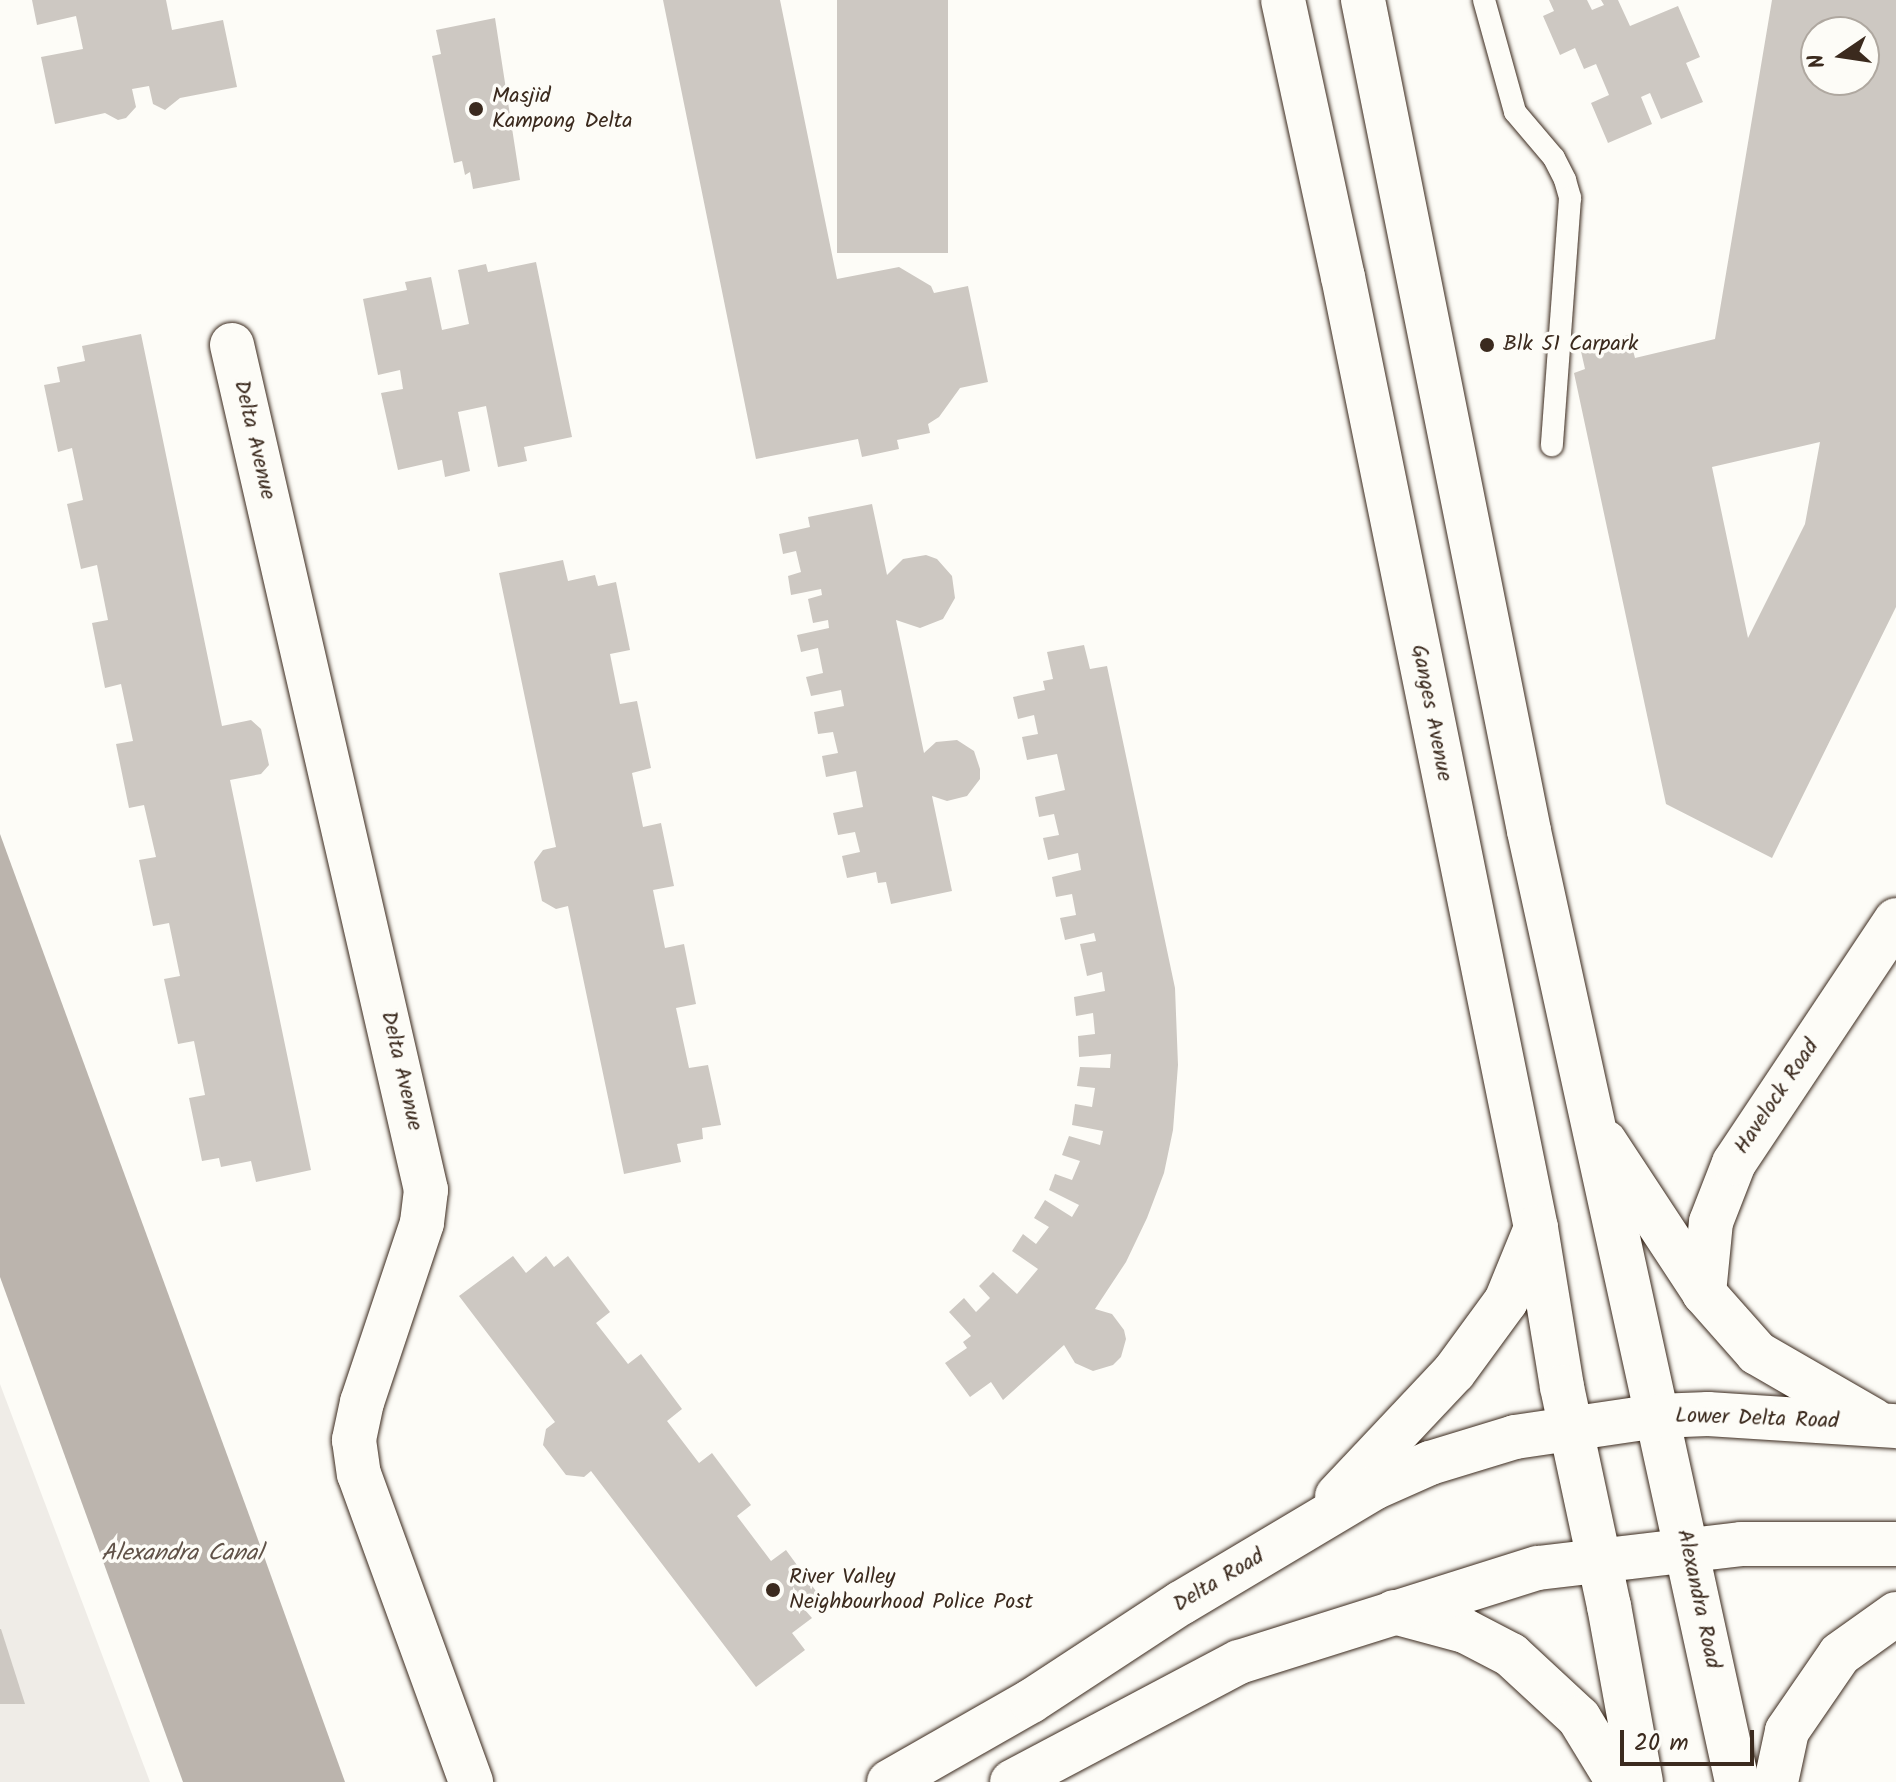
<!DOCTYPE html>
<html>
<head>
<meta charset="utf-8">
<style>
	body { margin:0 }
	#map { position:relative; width:1896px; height:1782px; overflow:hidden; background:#fdfcf7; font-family:Kalam,sans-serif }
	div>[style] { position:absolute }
	.built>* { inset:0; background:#efece7 }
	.water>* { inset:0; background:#bbb4ad }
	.building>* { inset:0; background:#cdc8c2; transform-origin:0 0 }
	.roads { filter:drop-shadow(0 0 2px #3b2a1e) drop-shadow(0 0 2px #3b2a1e) }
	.service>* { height:22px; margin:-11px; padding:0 11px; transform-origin:11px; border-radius:11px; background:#fdfcf7 }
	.minor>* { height:44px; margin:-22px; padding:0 22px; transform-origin:22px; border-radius:22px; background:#fdfcf7 }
	.primary>* { height:44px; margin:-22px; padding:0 22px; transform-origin:22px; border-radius:22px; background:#fdfcf7 }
	.dots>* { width:22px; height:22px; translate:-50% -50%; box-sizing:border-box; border:4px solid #fdfcf7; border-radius:50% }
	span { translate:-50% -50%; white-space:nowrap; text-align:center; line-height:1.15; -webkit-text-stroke:7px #fdfcf7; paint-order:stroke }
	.poi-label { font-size:22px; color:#3b2a1e }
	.left { translate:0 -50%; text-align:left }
	.street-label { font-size:22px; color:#3b2a1e }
	.water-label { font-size:24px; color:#615349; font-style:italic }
	.north { position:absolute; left:1800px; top:16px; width:80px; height:80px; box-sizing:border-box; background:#fdfcf7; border:2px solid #afa8a0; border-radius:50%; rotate:257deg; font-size:22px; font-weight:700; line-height:32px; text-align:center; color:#3b2a1e }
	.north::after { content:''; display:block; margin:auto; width:28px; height:36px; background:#3b2a1e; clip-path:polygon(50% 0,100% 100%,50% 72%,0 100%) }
	.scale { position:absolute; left:1620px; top:1730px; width:134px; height:36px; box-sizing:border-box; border:4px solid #3b2a1e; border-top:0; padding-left:10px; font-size:24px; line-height:28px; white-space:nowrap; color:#3b2a1e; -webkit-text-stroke:6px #fdfcf7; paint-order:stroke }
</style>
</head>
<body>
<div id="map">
	<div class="built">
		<div style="clip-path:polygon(0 1384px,150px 1782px,0 1782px)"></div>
	</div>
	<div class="water">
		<div style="clip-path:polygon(0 834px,252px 1523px,345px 1782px,183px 1782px,0 1277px)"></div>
	</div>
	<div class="building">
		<div style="clip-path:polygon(32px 0,166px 0,172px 30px,223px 20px,237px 87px,180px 98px,165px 110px,153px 104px,149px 86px,132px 89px,136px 107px,126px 118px,118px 120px,105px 113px,55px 124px,41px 57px,83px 49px,76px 16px,37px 25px)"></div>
		<div style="clip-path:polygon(663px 0,780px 0,837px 279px,899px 267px,931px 286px,934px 293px,968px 286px,988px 382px,960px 388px,939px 417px,928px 424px,930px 433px,897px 440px,899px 449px,862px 457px,858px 439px,756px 459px)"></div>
		<div style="left:837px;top:0;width:111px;height:253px"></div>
		<div style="clip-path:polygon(1549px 0,1587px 0,1592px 10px,1604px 5px,1601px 0,1618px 0,1630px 26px,1678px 6px,1700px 57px,1686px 63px,1703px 102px,1661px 119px,1650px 93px,1641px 97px,1652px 124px,1608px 143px,1591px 103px,1609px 95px,1596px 64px,1584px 69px,1575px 48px,1560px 55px,1543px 16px,1554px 11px)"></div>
		<div style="clip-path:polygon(evenodd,1772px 0,1896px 0,1896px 607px,1772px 858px,1666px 804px,1574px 373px,1585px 369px,1580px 347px,1629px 335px,1635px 358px,1715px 339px,1772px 0,1816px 32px,1864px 32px,1864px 80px,1816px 80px,1816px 32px,1772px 0,1820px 442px,1805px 524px,1748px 638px,1712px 467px,1820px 442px)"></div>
		<div style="clip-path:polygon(495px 18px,520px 180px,473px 189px,470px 172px,465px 175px,462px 161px,454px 163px,432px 56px,441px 54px,436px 30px)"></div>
		<div style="clip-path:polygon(536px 262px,572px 437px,524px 447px,527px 461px,498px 467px,486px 406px,458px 412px,470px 471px,445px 477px,442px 460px,398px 470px,381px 393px,403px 389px,400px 370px,378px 375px,363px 299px,407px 290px,405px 282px,431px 277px,442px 330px,469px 324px,458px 270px,486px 264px,488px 272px)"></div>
		<div style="clip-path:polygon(141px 334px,222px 726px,251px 720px,261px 729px,269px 765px,261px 774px,230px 780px,311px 1170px,256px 1182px,251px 1161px,221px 1167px,219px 1158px,202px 1161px,189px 1098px,205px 1095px,194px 1041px,178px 1044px,164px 979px,180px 976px,169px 923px,153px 926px,139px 860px,156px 857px,144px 805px,129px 808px,116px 744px,133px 741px,121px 684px,105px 688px,92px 623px,108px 620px,97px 565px,81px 569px,67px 504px,83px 500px,72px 448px,58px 452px,44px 385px,60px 382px,57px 367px,85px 361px,82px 346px)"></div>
		<div style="clip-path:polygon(872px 504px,887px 575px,903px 559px,926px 555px,937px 559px,952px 576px,955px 598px,943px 619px,920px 628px,896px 620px,924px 753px,936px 742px,957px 740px,974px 751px,980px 769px,980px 779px,967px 796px,947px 801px,932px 796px,952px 891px,891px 904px,886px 882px,878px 883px,876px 872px,847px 878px,842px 856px,860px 852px,855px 832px,838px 835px,833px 813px,863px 807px,856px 771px,826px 777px,822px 756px,838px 753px,833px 732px,818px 734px,814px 712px,844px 706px,841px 690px,811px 696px,806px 677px,823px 673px,818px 648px,801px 652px,797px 635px,829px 628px,828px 620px,813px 623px,808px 599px,822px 595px,821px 589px,791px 595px,788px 576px,801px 572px,796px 551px,783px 554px,779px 534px,810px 527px,808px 517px)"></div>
		<div style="clip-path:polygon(563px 560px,568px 581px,595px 575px,598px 586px,616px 582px,630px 650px,610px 654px,620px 704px,637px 701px,651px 768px,632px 773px,643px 827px,661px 823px,674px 886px,653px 890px,665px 948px,684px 944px,696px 1004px,676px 1008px,689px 1068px,708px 1065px,721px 1125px,702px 1128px,703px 1139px,677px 1144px,681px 1162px,624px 1174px,568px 906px,556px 909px,542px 901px,534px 862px,543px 850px,556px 847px,499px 573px)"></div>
		<div style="clip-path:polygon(1084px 645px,1090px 669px,1107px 666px,1175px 988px,1178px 1065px,1173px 1130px,1164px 1173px,1147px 1218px,1126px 1262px,1095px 1309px,1112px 1314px,1124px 1330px,1126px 1339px,1121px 1357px,1113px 1365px,1093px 1371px,1075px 1363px,1064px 1345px,1003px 1400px,991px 1382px,970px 1397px,945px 1363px,967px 1348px,963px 1342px,971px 1336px,949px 1312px,964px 1298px,976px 1312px,990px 1298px,979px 1286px,993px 1272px,1017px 1294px,1038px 1269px,1012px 1251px,1023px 1234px,1036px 1244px,1049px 1227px,1034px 1218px,1045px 1200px,1072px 1217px,1079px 1205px,1049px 1190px,1055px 1174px,1072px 1180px,1080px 1161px,1062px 1155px,1069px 1136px,1100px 1145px,1103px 1131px,1072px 1125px,1075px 1104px,1092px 1107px,1095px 1088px,1077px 1086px,1080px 1067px,1110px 1068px,1111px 1054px,1079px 1057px,1078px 1036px,1095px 1034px,1093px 1013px,1076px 1016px,1074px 997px,1105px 991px,1102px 972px,1087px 976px,1080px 944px,1096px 941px,1094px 933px,1065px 940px,1060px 918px,1076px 915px,1072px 894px,1056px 897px,1052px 877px,1081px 870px,1078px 853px,1048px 860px,1043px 838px,1059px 835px,1054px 814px,1039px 817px,1035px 797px,1065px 790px,1057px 754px,1027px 760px,1022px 737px,1038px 734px,1034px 715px,1018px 719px,1013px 697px,1045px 690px,1043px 681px,1053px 679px,1047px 652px)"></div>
		<div style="clip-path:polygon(513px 1256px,526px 1273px,546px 1256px,554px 1267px,568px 1256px,610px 1312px,596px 1323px,628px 1364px,641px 1354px,682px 1409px,667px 1421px,699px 1463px,712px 1453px,751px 1505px,737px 1516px,771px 1561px,786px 1550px,821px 1598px,805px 1610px,812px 1618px,792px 1633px,805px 1650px,756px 1687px,591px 1471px,584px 1477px,566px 1475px,543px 1445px,546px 1429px,555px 1422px,459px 1296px)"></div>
		<div style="clip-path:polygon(0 1629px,1px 1629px,25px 1704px,0 1704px)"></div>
	</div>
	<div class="roads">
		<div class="service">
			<div style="left:1484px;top:0;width:116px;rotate:74.5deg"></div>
			<div style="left:1515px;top:112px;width:60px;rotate:49.7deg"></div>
			<div style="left:1554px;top:158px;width:25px;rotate:63deg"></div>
			<div style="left:1565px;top:180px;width:19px;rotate:74deg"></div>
			<div style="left:1570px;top:198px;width:248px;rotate:94.2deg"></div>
		</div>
		<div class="minor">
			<div style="left:232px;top:345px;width:867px;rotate:77.07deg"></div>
			<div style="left:426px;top:1190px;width:33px;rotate:97deg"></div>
			<div style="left:422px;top:1223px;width:189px;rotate:108.5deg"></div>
			<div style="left:362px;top:1402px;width:39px;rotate:102deg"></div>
			<div style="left:354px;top:1440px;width:34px;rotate:82deg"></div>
			<div style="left:359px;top:1474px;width:328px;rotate:70deg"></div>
			<div style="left:1704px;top:1293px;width:71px;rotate:-84.4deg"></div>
			<div style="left:1711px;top:1222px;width:63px;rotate:-68.7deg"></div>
			<div style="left:1734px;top:1163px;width:292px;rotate:-56.3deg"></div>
		</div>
		<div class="primary">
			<div style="left:1283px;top:0;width:283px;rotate:77.8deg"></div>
			<div style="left:1343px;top:277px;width:970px;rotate:78.53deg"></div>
			<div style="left:1536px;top:1228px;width:161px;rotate:80.7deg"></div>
			<div style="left:1562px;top:1387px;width:224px;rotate:77.9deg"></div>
			<div style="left:1609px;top:1606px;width:179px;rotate:79.7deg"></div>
			<div style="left:1363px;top:0;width:847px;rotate:78.7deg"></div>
			<div style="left:1529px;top:831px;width:973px;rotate:77.66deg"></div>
			<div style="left:1605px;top:1142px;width:181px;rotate:56.7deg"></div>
			<div style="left:1704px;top:1293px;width:80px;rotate:48.5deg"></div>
			<div style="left:1757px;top:1353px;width:134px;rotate:30deg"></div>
			<div style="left:1337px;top:1496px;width:170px;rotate:-46.7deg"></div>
			<div style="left:1454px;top:1372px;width:88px;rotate:-53.8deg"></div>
			<div style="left:1506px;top:1301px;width:79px;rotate:-67.7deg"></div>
			<div style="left:1394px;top:1612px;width:73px;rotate:15deg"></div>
			<div style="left:1465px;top:1631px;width:52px;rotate:27.6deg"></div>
			<div style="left:1511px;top:1655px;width:93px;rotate:42.8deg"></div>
			<div style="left:1579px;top:1718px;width:75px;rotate:58.6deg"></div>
			<div style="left:889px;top:1782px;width:163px;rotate:-29.7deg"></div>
			<div style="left:1031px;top:1701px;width:179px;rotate:-33.2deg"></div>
			<div style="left:1181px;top:1603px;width:225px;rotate:-30.8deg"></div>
			<div style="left:1374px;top:1488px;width:61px;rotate:-24.1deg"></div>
			<div style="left:1430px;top:1463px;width:89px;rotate:-17deg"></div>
			<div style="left:1515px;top:1437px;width:144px;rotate:-8.4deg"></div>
			<div style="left:1657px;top:1416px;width:51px;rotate:-2.2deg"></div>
			<div style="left:1708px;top:1414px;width:188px;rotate:3.7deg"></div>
			<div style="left:1012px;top:1782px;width:257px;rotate:-27.9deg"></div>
			<div style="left:1239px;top:1662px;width:313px;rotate:-17.5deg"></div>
			<div style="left:1538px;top:1568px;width:204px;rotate:-6.7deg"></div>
			<div style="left:1741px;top:1544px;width:155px"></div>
			<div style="left:1776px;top:1782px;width:52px;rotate:-77.8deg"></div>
			<div style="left:1787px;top:1731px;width:93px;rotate:-55.5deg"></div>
			<div style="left:1840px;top:1654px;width:69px;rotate:-35.5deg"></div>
		</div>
	</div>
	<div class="dots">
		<div style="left:476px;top:109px;background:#3b2a1e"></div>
		<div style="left:1487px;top:345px;background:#3b2a1e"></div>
		<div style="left:773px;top:1590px;background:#3b2a1e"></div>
	</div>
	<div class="poi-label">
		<span class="left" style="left:492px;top:109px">Masjid<br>Kampong Delta</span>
		<span class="left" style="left:1503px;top:345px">Blk 51 Carpark</span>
		<span class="left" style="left:789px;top:1590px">River Valley<br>Neighbourhood Police Post</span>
	</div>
	<div class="street-label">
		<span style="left:254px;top:440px;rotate:77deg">Delta Avenue</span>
		<span style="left:1431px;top:713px;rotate:79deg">Ganges Avenue</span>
		<span style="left:401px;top:1071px;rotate:77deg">Delta Avenue</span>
		<span style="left:1777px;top:1097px;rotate:-56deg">Havelock Road</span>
		<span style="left:1757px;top:1419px;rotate:2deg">Lower Delta Road</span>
		<span style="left:1219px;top:1581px;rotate:-31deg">Delta Road</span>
		<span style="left:1698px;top:1599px;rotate:78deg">Alexandra Road</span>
	</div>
	<div class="water-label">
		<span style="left:182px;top:1554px">Alexandra Canal</span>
	</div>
	<div class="north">N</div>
	<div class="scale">20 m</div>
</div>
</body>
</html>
